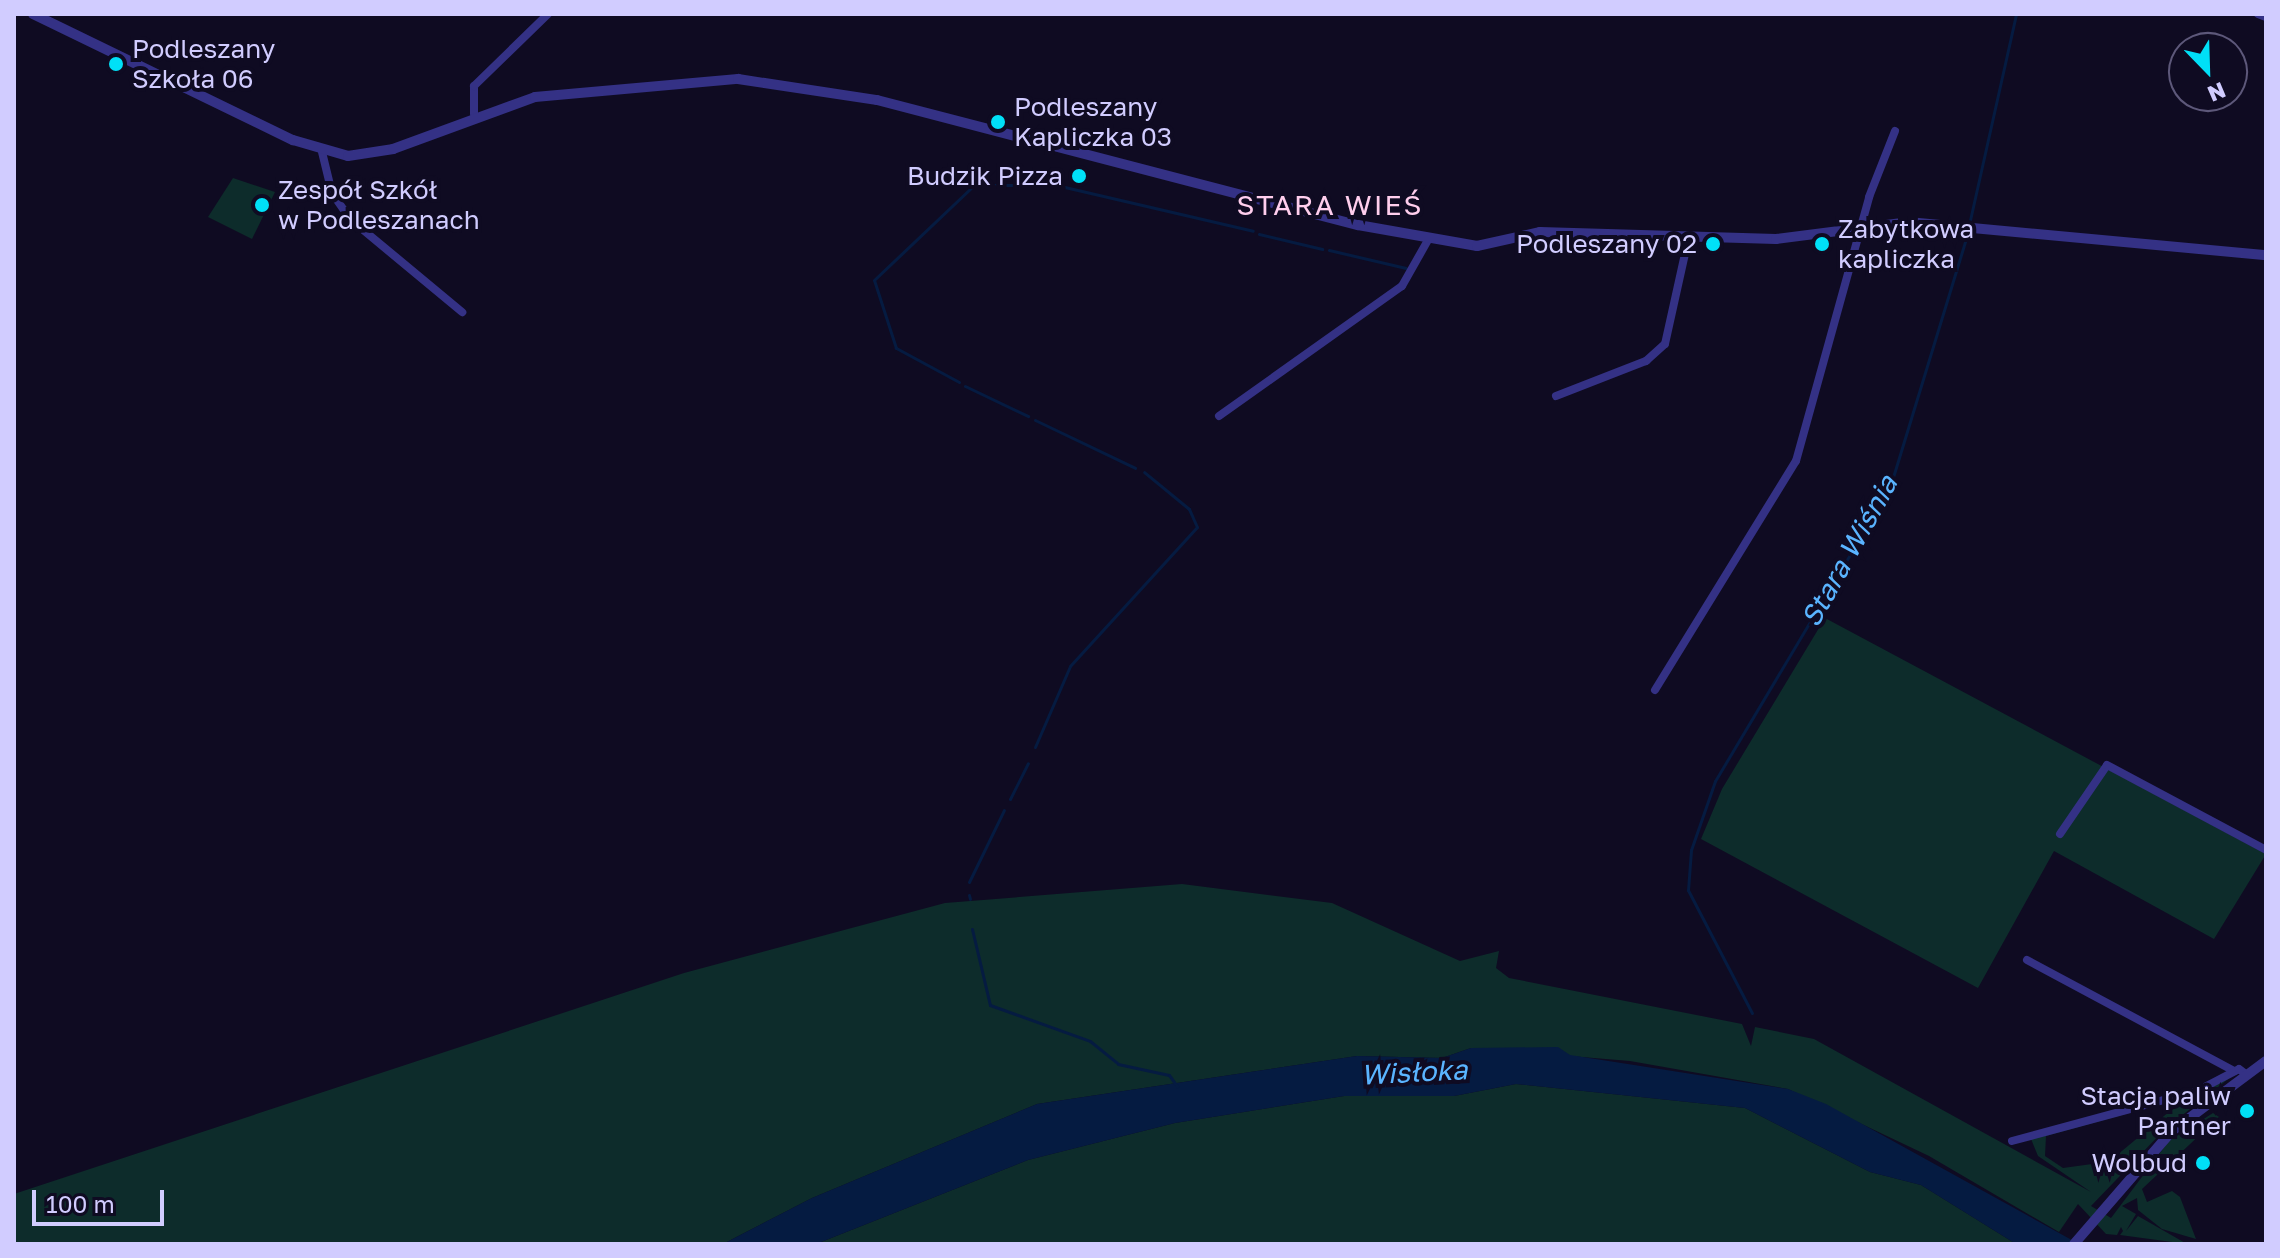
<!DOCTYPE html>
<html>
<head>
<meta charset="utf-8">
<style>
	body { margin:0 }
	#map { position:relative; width:2280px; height:1258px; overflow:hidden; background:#0f0b22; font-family:"Golos Text",sans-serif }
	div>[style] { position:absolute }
	.green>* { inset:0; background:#0d2c2b }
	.water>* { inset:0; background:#051b41 }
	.stream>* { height:3px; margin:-1.5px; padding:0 1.5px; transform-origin:1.5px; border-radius:1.5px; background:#051b41 }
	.minor>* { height:8px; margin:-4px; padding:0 4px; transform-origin:4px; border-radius:4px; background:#343185 }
	.tertiary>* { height:10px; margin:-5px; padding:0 5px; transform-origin:5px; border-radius:5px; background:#343185 }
	.dots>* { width:22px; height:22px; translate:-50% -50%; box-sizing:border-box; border:4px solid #0f0b22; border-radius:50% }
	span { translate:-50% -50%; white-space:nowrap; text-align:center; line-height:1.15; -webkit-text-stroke:8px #0f0b22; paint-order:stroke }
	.poi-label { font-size:26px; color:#d1ccff }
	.left { translate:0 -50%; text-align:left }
	.right { translate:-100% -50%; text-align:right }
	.neighbourhood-label { font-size:28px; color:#ffceed; letter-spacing:2px }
	.water-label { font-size:28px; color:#5ab4ff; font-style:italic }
	.frame { position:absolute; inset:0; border:16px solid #d1ccff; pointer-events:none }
	.north { position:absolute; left:2168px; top:32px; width:80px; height:80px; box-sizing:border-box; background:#0f0b22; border:2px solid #5d587a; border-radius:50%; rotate:157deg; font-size:22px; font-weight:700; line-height:32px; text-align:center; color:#d1ccff }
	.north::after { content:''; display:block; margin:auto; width:28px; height:36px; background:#00e0f7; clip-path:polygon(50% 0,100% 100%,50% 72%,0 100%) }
	.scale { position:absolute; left:32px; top:1190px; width:132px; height:36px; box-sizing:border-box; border:4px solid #d1ccff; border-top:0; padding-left:10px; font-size:24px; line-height:28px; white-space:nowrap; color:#d1ccff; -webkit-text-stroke:6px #0f0b22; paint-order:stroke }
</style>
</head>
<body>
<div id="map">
	<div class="green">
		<div style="clip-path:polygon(233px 178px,275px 192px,252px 239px,208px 217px)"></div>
		<div style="clip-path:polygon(1825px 618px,2266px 854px,2214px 939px,2054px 851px,1978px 988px,1701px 839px,1722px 789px)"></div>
		<div style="clip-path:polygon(1182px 884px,1332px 903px,1460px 961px,1499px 951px,1496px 968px,1509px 978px,1742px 1024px,1751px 1046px,1755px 1027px,1814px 1039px,2091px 1192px,2038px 1156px,2031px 1139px,2180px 1099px,2046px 1136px,2045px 1156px,2063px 1168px,2092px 1164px,2099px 1170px,2170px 1111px,2232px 1076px,2166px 1128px,2091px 1206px,2111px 1218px,2169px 1141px,2213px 1113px,2219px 1117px,2142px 1189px,2147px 1202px,2172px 1191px,2180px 1197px,2196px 1239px,2162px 1229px,2138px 1210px,2137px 1198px,2122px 1206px,2136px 1214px,2126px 1231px,2138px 1216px,2187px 1244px,2120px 1235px,2123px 1231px,2121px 1227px,2117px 1235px,2106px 1234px,2078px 1204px,2059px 1232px,1929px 1156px,1788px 1089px,1630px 1061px,1471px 1048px,1442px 1058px,1357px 1056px,1037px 1104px,812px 1198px,723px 1244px,14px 1244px,14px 1194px,684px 973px,945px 903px)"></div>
		<div style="clip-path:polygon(1516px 1084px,1745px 1108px,1870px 1172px,1921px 1185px,2016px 1244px,816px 1244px,1028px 1160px,1175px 1123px,1344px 1096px,1454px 1096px)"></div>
	</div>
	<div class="water">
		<div style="clip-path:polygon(1558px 1047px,1570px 1055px,1788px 1089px,1826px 1104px,2079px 1244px,2016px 1244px,1921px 1185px,1870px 1172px,1745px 1108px,1516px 1084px,1454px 1096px,1344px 1096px,1175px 1123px,1028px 1160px,816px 1244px,723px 1244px,812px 1198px,1037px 1104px,1357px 1056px,1442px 1058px,1471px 1048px)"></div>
	</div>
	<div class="stream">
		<div style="left:1259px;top:234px;width:65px;rotate:13.4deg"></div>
		<div style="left:1329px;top:250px;width:79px;rotate:13.2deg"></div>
		<div style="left:959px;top:382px;width:72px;rotate:-151.6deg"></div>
		<div style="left:896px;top:348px;width:71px;rotate:-107.9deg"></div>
		<div style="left:874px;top:280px;width:138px;rotate:-43.5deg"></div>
		<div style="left:974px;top:185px;width:82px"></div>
		<div style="left:1056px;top:185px;width:202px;rotate:13.1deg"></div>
		<div style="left:965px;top:386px;width:70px;rotate:25.5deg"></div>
		<div style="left:1035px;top:420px;width:111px;rotate:25.6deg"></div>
		<div style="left:1035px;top:747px;width:88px;rotate:-66.6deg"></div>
		<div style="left:1070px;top:666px;width:188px;rotate:-47.6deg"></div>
		<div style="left:1197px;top:527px;width:20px;rotate:-114deg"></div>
		<div style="left:1189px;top:509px;width:58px;rotate:-140.6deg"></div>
		<div style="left:1010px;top:799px;width:40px;rotate:-63.4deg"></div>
		<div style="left:969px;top:882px;width:80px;rotate:-64.1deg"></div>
		<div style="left:969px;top:895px;width:4px;rotate:76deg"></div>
		<div style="left:972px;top:929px;width:78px;rotate:76.7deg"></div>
		<div style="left:990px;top:1005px;width:106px;rotate:19.8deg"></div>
		<div style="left:1090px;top:1041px;width:36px;rotate:39deg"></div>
		<div style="left:1118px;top:1064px;width:52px;rotate:12.2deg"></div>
		<div style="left:1169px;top:1075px;width:14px;rotate:54deg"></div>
		<div style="left:1752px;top:1013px;width:139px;rotate:-117.5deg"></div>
		<div style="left:1688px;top:890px;width:40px;rotate:-85.7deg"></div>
		<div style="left:1691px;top:850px;width:73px;rotate:-70.8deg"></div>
		<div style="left:1715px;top:781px;width:342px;rotate:-59.2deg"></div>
		<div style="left:1890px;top:487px;width:260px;rotate:-73deg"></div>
		<div style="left:1966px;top:238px;width:230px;rotate:-77.4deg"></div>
	</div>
	<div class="minor">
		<div style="left:2258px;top:14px;width:9px;rotate:21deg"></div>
		<div style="left:474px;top:114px;width:28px;rotate:-90deg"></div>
		<div style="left:474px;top:86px;width:103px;rotate:-44.2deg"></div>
		<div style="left:322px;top:152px;width:42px;rotate:76.3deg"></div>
		<div style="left:332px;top:193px;width:32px;rotate:55deg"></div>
		<div style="left:350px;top:219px;width:146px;rotate:39.7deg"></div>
		<div style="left:1556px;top:396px;width:97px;rotate:-21.3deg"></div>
		<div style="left:1646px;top:361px;width:25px;rotate:-42deg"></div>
		<div style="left:1665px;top:344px;width:111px;rotate:-77.5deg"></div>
		<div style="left:1219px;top:416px;width:224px;rotate:-35.4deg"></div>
		<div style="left:1402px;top:286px;width:53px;rotate:-60.5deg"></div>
		<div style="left:1655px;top:690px;width:269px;rotate:-58.4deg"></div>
		<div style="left:1796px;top:461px;width:274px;rotate:-74.5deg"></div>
		<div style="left:1869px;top:197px;width:71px;rotate:-68.5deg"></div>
		<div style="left:2060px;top:834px;width:83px;rotate:-55.7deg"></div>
		<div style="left:2107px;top:765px;width:180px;rotate:28.1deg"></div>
		<div style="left:2027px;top:960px;width:235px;rotate:28.2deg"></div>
		<div style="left:2012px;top:1141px;width:192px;rotate:-15.1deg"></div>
		<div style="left:2197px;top:1091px;width:47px;rotate:-27.6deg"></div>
		<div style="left:2239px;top:1069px;width:10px;rotate:37deg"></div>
	</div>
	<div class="tertiary">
		<div style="left:33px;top:14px;width:289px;rotate:25.9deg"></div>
		<div style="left:293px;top:140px;width:57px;rotate:16.2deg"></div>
		<div style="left:348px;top:156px;width:46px;rotate:-8.8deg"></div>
		<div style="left:393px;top:149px;width:151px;rotate:-20.1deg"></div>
		<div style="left:535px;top:97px;width:204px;rotate:-5.1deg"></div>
		<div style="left:738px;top:79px;width:141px;rotate:8.6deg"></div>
		<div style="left:877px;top:100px;width:497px;rotate:14.6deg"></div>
		<div style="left:1358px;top:225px;width:121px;rotate:10deg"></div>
		<div style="left:1477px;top:246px;width:65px;rotate:-12.5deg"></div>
		<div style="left:1540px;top:232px;width:236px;rotate:1.7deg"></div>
		<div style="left:1776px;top:239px;width:133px;rotate:-7.3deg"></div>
		<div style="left:1908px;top:222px;width:360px;rotate:5.3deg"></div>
		<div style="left:2074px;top:1244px;width:150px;rotate:-49.1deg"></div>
		<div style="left:2172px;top:1131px;width:117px;rotate:-36.7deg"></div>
	</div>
	<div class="dots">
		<div style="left:116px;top:64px;background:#00e0f7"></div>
		<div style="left:998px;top:122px;background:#00e0f7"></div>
		<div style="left:1079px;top:176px;background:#00e0f7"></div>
		<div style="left:262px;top:205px;background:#00e0f7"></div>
		<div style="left:1713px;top:244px;background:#00e0f7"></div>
		<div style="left:1822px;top:244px;background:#00e0f7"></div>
		<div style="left:2247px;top:1111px;background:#00e0f7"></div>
		<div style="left:2203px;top:1163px;background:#00e0f7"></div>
	</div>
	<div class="poi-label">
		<span class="left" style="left:132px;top:64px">Podleszany<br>Szkoła 06</span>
		<span class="left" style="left:1014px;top:122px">Podleszany<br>Kapliczka 03</span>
		<span class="right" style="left:1063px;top:176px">Budzik Pizza</span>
		<span class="left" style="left:278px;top:205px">Zespół Szkół<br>w Podleszanach</span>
		<span class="left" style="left:1838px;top:244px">Zabytkowa<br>kapliczka</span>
		<span class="right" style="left:1697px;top:244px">Podleszany 02</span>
		<span class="right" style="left:2231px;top:1111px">Stacja paliw<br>Partner</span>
		<span class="right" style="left:2187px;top:1163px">Wolbud</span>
	</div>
	<div class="neighbourhood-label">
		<span style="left:1330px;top:205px">STARA WIEŚ</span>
	</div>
	<div class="water-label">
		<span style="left:1849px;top:551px;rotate:-61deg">Stara Wiśnia</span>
		<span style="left:1414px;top:1072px;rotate:-3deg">Wisłoka</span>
	</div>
	<div class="frame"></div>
	<div class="north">N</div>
	<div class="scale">100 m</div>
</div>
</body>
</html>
